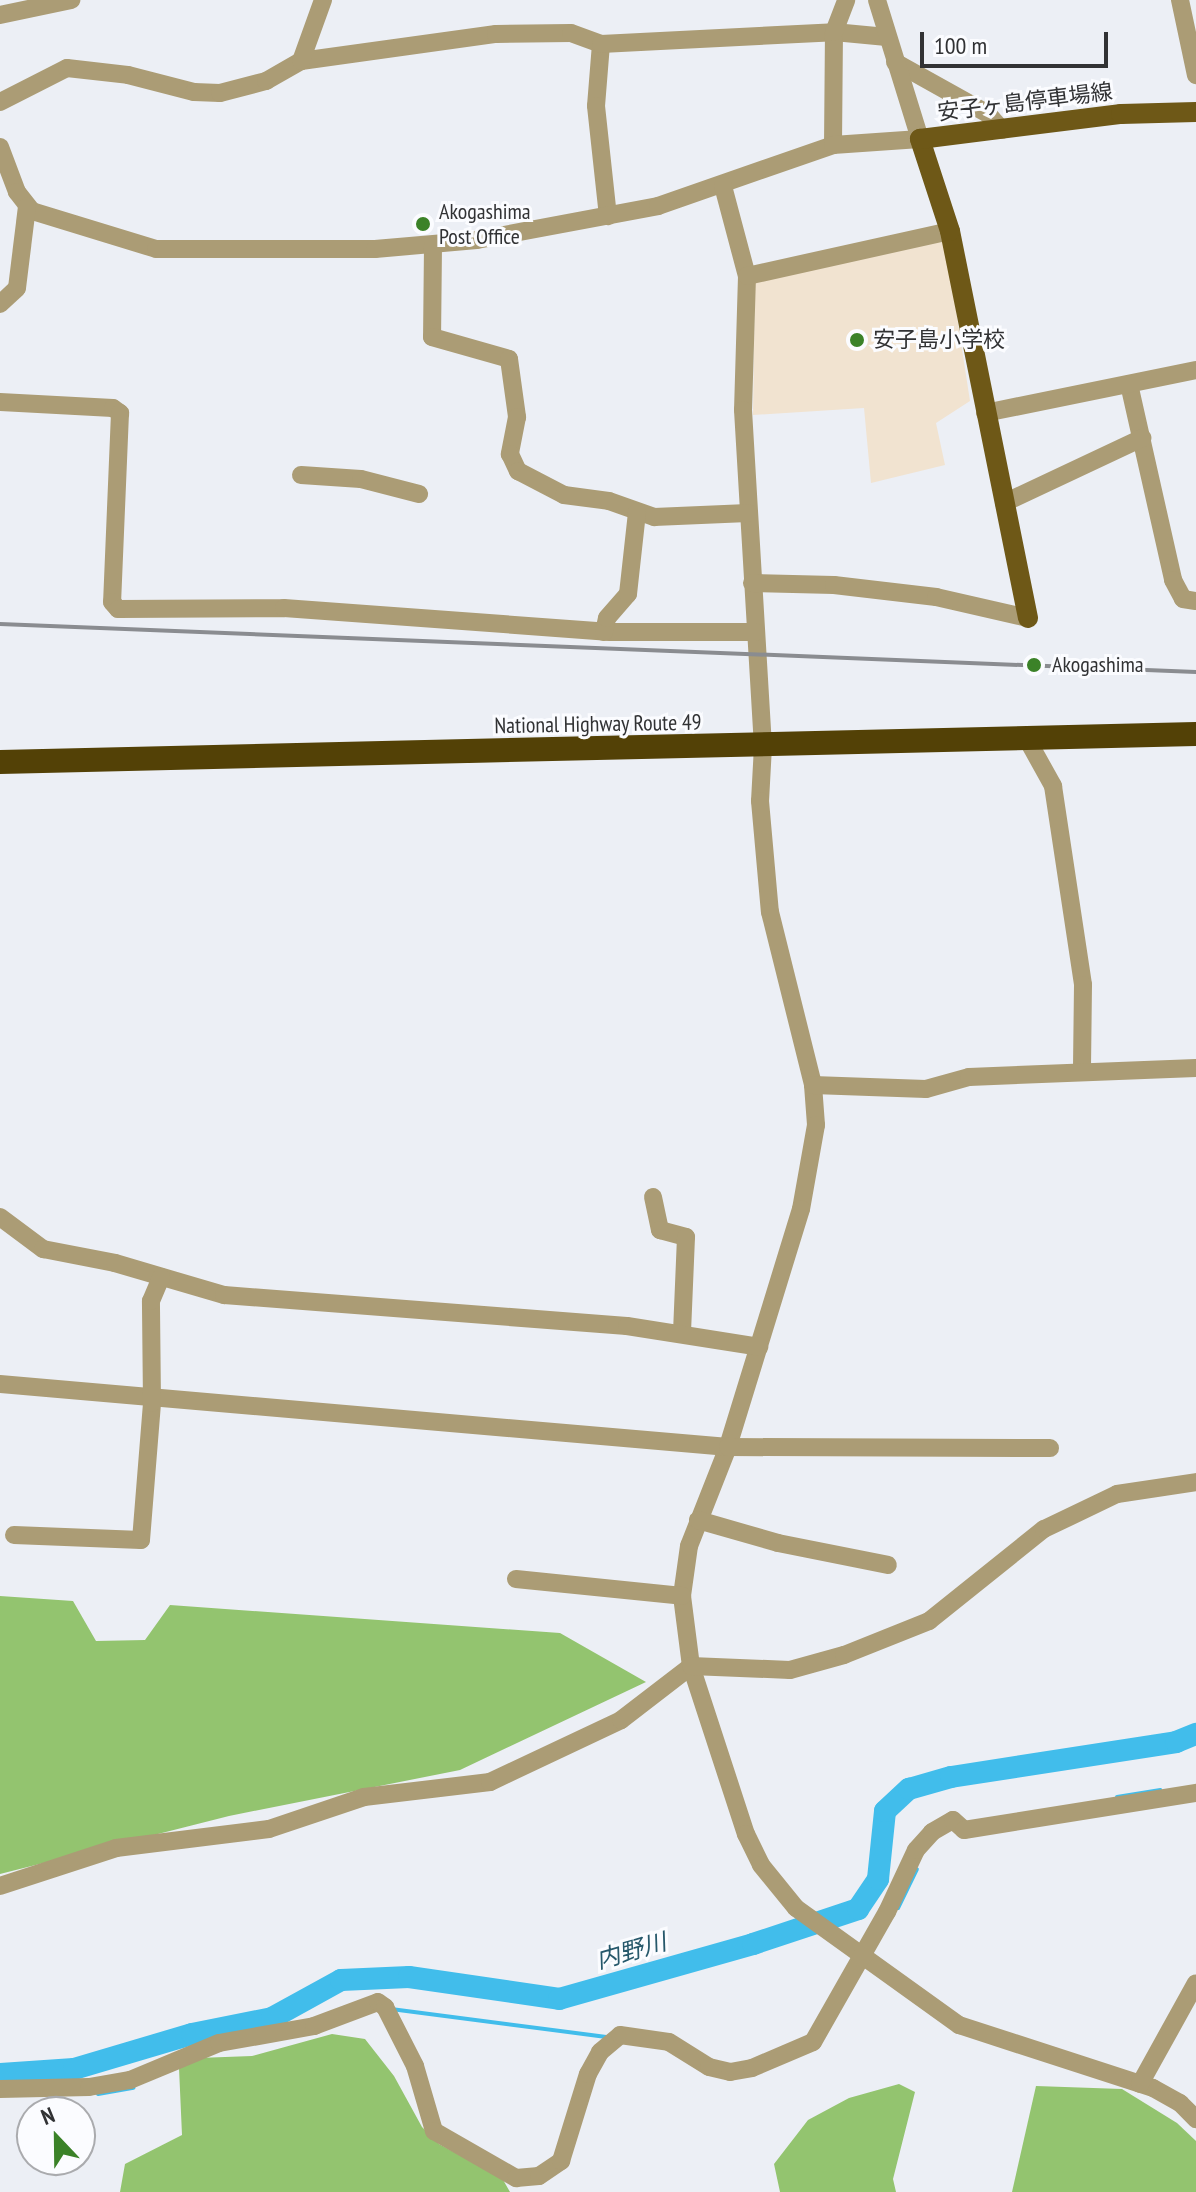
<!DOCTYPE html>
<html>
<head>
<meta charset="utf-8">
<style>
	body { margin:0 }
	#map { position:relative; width:1196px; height:2192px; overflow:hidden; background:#eceff5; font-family:"PT Sans Narrow","Noto Sans JP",sans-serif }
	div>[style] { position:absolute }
	.education>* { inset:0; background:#f1e3d0 }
	.forest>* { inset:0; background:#93c46f }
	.stream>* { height:4px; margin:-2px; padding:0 2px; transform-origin:2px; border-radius:2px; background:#41bdeb }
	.river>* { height:22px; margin:-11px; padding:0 11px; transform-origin:11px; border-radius:11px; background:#41bdeb }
	.minor>* { height:18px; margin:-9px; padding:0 9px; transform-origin:9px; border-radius:9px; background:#ab9c75 }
	.major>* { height:20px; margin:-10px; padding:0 10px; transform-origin:10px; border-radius:10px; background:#6e5817 }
	.highway>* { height:24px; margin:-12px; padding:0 12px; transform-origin:12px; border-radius:12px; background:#534106 }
	.rail>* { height:4px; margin:-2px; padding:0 2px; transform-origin:2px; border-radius:2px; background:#8a8c90 }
	.dots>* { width:22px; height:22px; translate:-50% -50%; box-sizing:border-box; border:4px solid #fbfcff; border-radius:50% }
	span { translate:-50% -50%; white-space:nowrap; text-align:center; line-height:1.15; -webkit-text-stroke:6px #fbfcff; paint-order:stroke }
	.street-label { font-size:22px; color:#313234 }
	.poi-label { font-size:22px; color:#313234 }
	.left { translate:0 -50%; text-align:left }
	.water-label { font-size:24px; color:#26586b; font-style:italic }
	.north { position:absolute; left:16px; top:2096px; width:80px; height:80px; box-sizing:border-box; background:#fbfcff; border:2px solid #aaabae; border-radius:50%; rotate:338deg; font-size:22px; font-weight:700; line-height:32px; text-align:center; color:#313234 }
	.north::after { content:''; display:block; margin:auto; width:28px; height:36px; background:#3b8228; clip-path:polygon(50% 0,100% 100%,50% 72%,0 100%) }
	.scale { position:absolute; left:920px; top:32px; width:188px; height:36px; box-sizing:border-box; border:4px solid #313234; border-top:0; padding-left:10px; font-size:24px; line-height:28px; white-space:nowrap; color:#313234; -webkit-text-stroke:6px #fbfcff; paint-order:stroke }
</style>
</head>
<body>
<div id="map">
	<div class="education">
		<div style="clip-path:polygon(945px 239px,970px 401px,936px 423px,945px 465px,871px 483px,864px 408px,753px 415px,755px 279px)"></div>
	</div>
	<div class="forest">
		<div style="clip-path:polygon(0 1596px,73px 1601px,96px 1641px,145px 1640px,170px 1605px,560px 1633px,646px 1682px,460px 1770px,229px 1816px,0 1874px)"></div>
		<div style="clip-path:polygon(332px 2034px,365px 2039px,394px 2076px,422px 2127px,439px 2144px,502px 2178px,510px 2192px,120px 2192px,125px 2164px,182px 2135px,179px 2068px,198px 2058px,252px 2056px)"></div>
		<div style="clip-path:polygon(899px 2084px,915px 2092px,893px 2179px,896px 2192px,780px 2192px,774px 2164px,808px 2120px,849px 2098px)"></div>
		<div style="clip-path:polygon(1036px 2086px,1122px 2089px,1177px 2123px,1196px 2141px,1196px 2192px,1012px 2192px)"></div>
	</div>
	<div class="stream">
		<div style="left:1117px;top:1797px;width:44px;rotate:-9.2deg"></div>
		<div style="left:898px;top:1908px;width:43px;rotate:-64deg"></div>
		<div style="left:391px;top:2009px;width:219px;rotate:7.4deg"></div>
		<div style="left:98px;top:2094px;width:36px;rotate:-10deg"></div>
	</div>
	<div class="river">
		<div style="left:0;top:2074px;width:74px;rotate:-3.9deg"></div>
		<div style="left:74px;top:2069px;width:123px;rotate:-16.5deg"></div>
		<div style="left:192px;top:2034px;width:82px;rotate:-11.3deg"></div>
		<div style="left:272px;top:2018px;width:79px;rotate:-28.8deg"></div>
		<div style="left:341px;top:1980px;width:68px;rotate:-2.5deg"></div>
		<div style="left:409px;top:1977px;width:152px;rotate:8.3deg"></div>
		<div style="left:559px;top:1999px;width:202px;rotate:-15.8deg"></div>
		<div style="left:753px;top:1944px;width:111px;rotate:-18.4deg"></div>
		<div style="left:858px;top:1909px;width:36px;rotate:-56deg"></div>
		<div style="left:878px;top:1879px;width:68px;rotate:-84.1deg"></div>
		<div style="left:885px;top:1811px;width:33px;rotate:-43deg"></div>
		<div style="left:909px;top:1789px;width:44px;rotate:-15.9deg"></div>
		<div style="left:951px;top:1777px;width:228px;rotate:-8.8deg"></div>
		<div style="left:1176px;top:1742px;width:22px;rotate:-22deg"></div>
	</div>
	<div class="minor">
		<div style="left:1180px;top:0;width:77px;rotate:78deg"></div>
		<div style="left:0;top:15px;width:73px;rotate:-11.9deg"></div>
		<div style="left:601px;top:44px;width:62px;rotate:94.6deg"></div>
		<div style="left:596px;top:106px;width:111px;rotate:83.8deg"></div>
		<div style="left:301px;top:61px;width:197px;rotate:-7.9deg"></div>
		<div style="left:496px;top:34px;width:75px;rotate:-0.8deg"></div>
		<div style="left:571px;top:33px;width:32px;rotate:20deg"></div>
		<div style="left:601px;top:44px;width:233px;rotate:-2.9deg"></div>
		<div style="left:834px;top:32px;width:53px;rotate:5.4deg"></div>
		<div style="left:895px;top:62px;width:107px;rotate:29.2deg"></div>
		<div style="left:988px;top:114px;width:21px;rotate:49deg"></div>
		<div style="left:0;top:102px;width:75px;rotate:-26.9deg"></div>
		<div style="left:67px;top:68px;width:61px;rotate:6.5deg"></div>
		<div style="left:128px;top:75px;width:68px;rotate:14.4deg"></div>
		<div style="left:194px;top:92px;width:26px;rotate:2deg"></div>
		<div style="left:220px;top:93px;width:48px;rotate:-14.6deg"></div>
		<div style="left:266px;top:81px;width:40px;rotate:-29.7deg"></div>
		<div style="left:301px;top:61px;width:65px;rotate:-70.2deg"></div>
		<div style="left:833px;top:145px;width:113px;rotate:-89.5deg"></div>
		<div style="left:834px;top:32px;width:34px;rotate:-69deg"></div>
		<div style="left:0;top:147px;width:48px;rotate:69.3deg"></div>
		<div style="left:17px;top:192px;width:24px;rotate:52deg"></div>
		<div style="left:32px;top:211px;width:130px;rotate:17deg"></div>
		<div style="left:156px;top:249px;width:219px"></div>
		<div style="left:375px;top:249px;width:102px;rotate:-5deg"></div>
		<div style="left:477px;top:240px;width:184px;rotate:-10.6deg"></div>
		<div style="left:658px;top:206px;width:185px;rotate:-19.2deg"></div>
		<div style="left:833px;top:145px;width:87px;rotate:-3.9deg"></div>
		<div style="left:920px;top:139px;width:145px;rotate:-107.2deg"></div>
		<div style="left:723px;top:186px;width:93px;rotate:75.1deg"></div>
		<div style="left:747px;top:276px;width:134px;rotate:91.7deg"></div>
		<div style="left:743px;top:410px;width:337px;rotate:86.6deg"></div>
		<div style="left:763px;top:746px;width:55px;rotate:93.1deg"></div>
		<div style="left:760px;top:801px;width:111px;rotate:84.9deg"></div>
		<div style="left:770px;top:912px;width:178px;rotate:76deg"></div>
		<div style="left:813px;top:1085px;width:40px;rotate:85.7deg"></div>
		<div style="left:816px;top:1125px;width:85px;rotate:100.1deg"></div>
		<div style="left:801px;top:1209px;width:249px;rotate:107.1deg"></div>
		<div style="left:728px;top:1447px;width:106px;rotate:111.5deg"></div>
		<div style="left:689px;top:1546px;width:50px;rotate:98deg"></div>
		<div style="left:682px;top:1596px;width:71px;rotate:82.7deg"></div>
		<div style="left:691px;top:1666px;width:177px;rotate:71.9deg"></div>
		<div style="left:746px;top:1834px;width:34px;rotate:64deg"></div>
		<div style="left:761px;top:1865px;width:55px;rotate:50.9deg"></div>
		<div style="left:796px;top:1908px;width:201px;rotate:35.7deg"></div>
		<div style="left:959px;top:2025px;width:204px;rotate:18deg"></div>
		<div style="left:1153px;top:2088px;width:31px;rotate:29deg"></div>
		<div style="left:1180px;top:2103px;width:23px;rotate:45deg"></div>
		<div style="left:433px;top:246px;width:91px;rotate:90.6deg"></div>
		<div style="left:432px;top:337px;width:80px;rotate:15.9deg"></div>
		<div style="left:509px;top:359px;width:59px;rotate:82.1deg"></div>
		<div style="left:517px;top:417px;width:38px;rotate:101deg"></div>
		<div style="left:510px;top:454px;width:19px;rotate:65deg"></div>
		<div style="left:518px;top:471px;width:52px;rotate:27.6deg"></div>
		<div style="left:564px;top:495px;width:45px;rotate:7.6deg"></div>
		<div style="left:609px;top:501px;width:48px;rotate:19.6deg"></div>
		<div style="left:654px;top:517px;width:94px;rotate:-2.4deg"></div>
		<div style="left:747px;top:276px;width:208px;rotate:-12.5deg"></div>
		<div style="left:0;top:304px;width:23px;rotate:-43deg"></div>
		<div style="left:17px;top:288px;width:82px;rotate:-83deg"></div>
		<div style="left:1129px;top:384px;width:201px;rotate:77.3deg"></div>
		<div style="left:1173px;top:580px;width:21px;rotate:62deg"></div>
		<div style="left:1183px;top:599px;width:13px;rotate:9deg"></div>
		<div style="left:0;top:402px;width:113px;rotate:3deg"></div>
		<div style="left:113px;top:408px;width:9px;rotate:36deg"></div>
		<div style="left:120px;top:413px;width:189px;rotate:92.4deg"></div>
		<div style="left:112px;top:602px;width:9px;rotate:49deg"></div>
		<div style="left:118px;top:609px;width:166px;rotate:-0.3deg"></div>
		<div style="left:284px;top:608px;width:327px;rotate:4.2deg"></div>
		<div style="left:610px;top:632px;width:146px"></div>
		<div style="left:985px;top:413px;width:215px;rotate:-11.5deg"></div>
		<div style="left:301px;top:475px;width:60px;rotate:3.8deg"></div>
		<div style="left:361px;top:479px;width:60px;rotate:14.5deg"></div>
		<div style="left:1004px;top:503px;width:153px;rotate:-25.2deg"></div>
		<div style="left:752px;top:583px;width:82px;rotate:1.4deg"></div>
		<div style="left:834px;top:585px;width:103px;rotate:6.7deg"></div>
		<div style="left:936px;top:597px;width:94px;rotate:12.9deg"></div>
		<div style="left:604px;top:632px;width:14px;rotate:-78deg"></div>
		<div style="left:607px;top:618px;width:32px;rotate:-49deg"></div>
		<div style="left:628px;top:594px;width:82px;rotate:-83.7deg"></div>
		<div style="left:1027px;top:739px;width:54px;rotate:61deg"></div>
		<div style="left:1053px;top:786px;width:201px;rotate:81.4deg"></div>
		<div style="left:1083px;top:985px;width:87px;rotate:90.7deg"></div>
		<div style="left:813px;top:1085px;width:113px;rotate:2deg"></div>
		<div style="left:926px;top:1089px;width:45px;rotate:-15.6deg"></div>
		<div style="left:969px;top:1077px;width:227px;rotate:-2.3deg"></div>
		<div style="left:653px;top:1197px;width:34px;rotate:78deg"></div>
		<div style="left:660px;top:1230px;width:27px;rotate:15deg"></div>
		<div style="left:686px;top:1237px;width:96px;rotate:92.4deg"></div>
		<div style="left:0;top:1217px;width:54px;rotate:36.7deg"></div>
		<div style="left:43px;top:1249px;width:73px;rotate:11deg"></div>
		<div style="left:115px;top:1263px;width:114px;rotate:16.4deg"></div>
		<div style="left:224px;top:1295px;width:404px;rotate:4.4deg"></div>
		<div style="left:627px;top:1326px;width:134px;rotate:9deg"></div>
		<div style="left:0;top:1384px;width:731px;rotate:4.95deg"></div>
		<div style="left:728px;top:1447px;width:322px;rotate:0.2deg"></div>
		<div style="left:698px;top:1520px;width:83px;rotate:16deg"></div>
		<div style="left:778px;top:1543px;width:112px;rotate:11.3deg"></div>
		<div style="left:14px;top:1535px;width:127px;rotate:2.3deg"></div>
		<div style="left:141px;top:1540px;width:137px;rotate:-85.4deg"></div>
		<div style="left:152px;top:1403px;width:102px;rotate:-90.6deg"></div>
		<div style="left:151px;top:1301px;width:26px;rotate:-67deg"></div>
		<div style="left:516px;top:1579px;width:167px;rotate:5.8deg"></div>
		<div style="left:0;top:1886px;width:122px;rotate:-18.1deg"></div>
		<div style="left:116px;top:1848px;width:154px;rotate:-7.1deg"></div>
		<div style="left:269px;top:1829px;width:100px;rotate:-18.6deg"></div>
		<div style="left:364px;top:1797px;width:127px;rotate:-6.8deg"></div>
		<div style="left:490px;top:1782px;width:145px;rotate:-25.3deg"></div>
		<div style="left:621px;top:1720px;width:88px;rotate:-37.6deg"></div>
		<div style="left:691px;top:1666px;width:99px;rotate:2.3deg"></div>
		<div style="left:790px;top:1670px;width:56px;rotate:-15.5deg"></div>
		<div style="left:844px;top:1655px;width:92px;rotate:-21.8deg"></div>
		<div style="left:929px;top:1621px;width:147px;rotate:-38.7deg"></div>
		<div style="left:1044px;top:1529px;width:81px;rotate:-25.6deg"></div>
		<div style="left:1117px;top:1494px;width:80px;rotate:-8.6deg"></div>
		<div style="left:1140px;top:2084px;width:115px;rotate:-61deg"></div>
		<div style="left:0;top:2089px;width:89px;rotate:-1.3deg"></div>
		<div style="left:89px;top:2087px;width:42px;rotate:-9.7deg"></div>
		<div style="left:130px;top:2080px;width:96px;rotate:-22.6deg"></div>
		<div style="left:219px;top:2043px;width:97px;rotate:-10.1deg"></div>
		<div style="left:314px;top:2026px;width:68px;rotate:-20.6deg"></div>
		<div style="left:378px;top:2002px;width:9px;rotate:36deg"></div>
		<div style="left:385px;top:2007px;width:66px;rotate:63deg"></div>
		<div style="left:415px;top:2066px;width:68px;rotate:73.7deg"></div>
		<div style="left:434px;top:2131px;width:95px;rotate:29.8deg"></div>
		<div style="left:516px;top:2178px;width:23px;rotate:-5deg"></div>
		<div style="left:539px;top:2176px;width:27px;rotate:-34deg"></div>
		<div style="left:561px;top:2161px;width:91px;rotate:-72.8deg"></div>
		<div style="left:588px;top:2074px;width:25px;rotate:-61deg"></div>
		<div style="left:600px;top:2052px;width:26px;rotate:-40deg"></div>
		<div style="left:620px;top:2035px;width:49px;rotate:8.1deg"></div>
		<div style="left:669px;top:2042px;width:47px;rotate:32deg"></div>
		<div style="left:709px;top:2067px;width:22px;rotate:13deg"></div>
		<div style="left:730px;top:2072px;width:22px;rotate:-10deg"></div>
		<div style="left:752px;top:2068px;width:66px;rotate:-23.1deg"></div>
		<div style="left:813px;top:2042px;width:150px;rotate:-60.4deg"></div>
		<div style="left:887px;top:1912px;width:68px;rotate:-64.9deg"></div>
		<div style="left:916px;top:1850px;width:24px;rotate:-48deg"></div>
		<div style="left:932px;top:1832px;width:24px;rotate:-30deg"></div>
		<div style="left:953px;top:1820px;width:15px;rotate:42deg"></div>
		<div style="left:964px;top:1830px;width:235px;rotate:-9.1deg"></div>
	</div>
	<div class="major">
		<div style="left:1028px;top:618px;width:395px;rotate:-101.4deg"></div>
		<div style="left:950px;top:231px;width:97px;rotate:-108.1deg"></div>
		<div style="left:920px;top:139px;width:203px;rotate:-7.1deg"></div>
		<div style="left:1121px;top:114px;width:75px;rotate:-1.5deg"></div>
	</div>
	<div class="highway">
		<div style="left:0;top:762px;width:1196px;rotate:-1.34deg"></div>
	</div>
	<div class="rail">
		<div style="left:0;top:624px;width:1197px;rotate:2.3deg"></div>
	</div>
	<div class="dots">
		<div style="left:423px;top:224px;background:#3b8228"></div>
		<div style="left:857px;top:340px;background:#3b8228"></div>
		<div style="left:1034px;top:665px;background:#3b8228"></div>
	</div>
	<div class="street-label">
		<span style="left:1025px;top:102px;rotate:-7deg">安子ヶ島停車場線</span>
		<span style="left:598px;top:724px;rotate:-1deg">National Highway Route 49</span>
	</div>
	<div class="poi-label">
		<span class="left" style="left:439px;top:224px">Akogashima<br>Post Office</span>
		<span class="left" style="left:873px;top:340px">安子島小学校</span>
		<span class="left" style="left:1052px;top:665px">Akogashima</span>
	</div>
	<div class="water-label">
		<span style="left:631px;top:1951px;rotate:-16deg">内野川</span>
	</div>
	<div class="north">N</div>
	<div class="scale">100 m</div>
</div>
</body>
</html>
